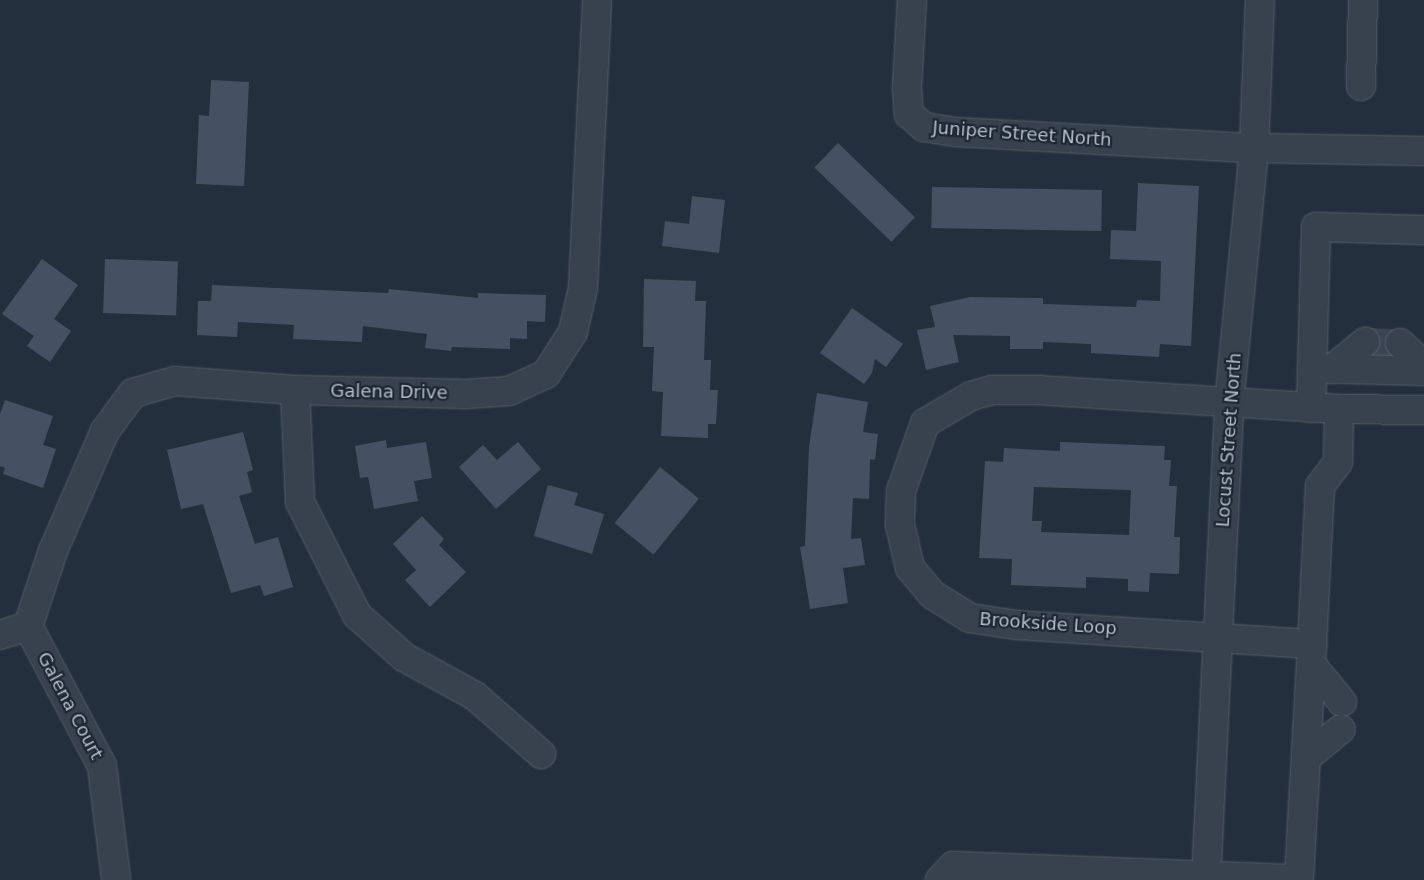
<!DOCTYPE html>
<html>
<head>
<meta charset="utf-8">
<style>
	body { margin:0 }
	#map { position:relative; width:1424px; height:880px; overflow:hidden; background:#242f3e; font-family:"DejaVu Sans",sans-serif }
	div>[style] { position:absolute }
	.building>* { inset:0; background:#455162; transform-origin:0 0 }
	.minor-tunnel>* { height:28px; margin-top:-14px; transform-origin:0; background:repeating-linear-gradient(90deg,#3a4453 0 28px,transparent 0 42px) }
	.roads { filter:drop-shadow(0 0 1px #565f6c) drop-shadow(0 0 1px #565f6c) }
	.minor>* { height:28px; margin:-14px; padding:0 14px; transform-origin:14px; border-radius:14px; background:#38414e }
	span { translate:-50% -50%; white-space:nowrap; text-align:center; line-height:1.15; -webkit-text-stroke:4.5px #1d2633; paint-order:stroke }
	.street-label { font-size:18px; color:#b4bcc9 }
</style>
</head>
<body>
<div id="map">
	<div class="building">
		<div style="clip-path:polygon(211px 80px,249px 82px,244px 186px,196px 184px,199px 115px,209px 116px)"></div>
		<div style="left:838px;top:143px;width:107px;height:34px;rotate:44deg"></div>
		<div style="clip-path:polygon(1138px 183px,1199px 186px,1191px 346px,1160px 344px,1159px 357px,1091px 353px,1091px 344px,1043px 342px,1043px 349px,1010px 349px,1010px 336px,953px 335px,959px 362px,926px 370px,917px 330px,935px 327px,930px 306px,970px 297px,1043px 298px,1043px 304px,1136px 307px,1137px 300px,1160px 301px,1161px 261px,1110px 259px,1111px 230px,1136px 231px)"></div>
		<div style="left:932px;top:187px;width:170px;height:41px;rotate:1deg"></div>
		<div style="clip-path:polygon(692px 196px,725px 200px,719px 253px,662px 246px,665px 221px,689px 224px)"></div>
		<div style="clip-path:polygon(42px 259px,78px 285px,54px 319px,71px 331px,50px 362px,27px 346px,34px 336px,2px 314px)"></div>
		<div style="left:105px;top:259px;width:73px;height:54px;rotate:2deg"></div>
		<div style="clip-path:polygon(644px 279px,696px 281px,695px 301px,706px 301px,704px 360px,711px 360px,710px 390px,718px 390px,716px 424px,708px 424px,708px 438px,661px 436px,663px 392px,652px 391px,654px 347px,643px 347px)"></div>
		<div style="clip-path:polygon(212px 285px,388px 293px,389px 289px,478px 298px,478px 293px,546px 295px,545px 322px,527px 321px,527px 339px,510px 338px,510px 349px,452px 347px,451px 351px,425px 348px,427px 334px,363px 326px,362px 342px,293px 339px,294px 325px,238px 322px,237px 337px,197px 335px,198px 301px,211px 301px)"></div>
		<div style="clip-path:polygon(852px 308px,903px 344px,886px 367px,875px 359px,872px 373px,864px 384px,820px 353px)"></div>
		<div style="clip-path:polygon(817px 393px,868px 402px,863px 432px,878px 434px,875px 460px,870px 459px,869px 499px,853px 498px,851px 539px,861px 538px,865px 565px,843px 568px,848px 603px,810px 609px,800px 547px,805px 546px,809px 447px)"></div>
		<div style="clip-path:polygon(5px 400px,53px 416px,43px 445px,56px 449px,43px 488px,3px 474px,5px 468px,0 466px,0 414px)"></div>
		<div style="clip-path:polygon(243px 432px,253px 470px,247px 472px,252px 492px,239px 496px,255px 544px,278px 537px,293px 587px,264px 596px,260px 585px,231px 593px,203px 504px,181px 509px,167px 450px)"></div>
		<div style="clip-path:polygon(386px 440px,387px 448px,426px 442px,432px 478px,414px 481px,418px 501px,374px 509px,368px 477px,360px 478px,355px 446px)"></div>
		<div style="clip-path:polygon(518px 442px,541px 469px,496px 509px,459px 467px,483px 445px,497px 460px)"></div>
		<div style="clip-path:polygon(evenodd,1060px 442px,1165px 446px,1164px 460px,1171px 460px,1169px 486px,1177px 486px,1174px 537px,1180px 537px,1179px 574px,1150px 573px,1149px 592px,1128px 591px,1128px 579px,1086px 577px,1086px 588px,1011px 585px,1012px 559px,979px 558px,985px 461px,1003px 462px,1004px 448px,1060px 451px,1060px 442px,1034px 487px,1131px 490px,1129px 535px,1041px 532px,1042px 521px,1032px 521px,1034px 487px)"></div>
		<div style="left:660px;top:467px;width:50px;height:72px;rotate:39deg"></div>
		<div style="clip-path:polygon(548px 485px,578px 493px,574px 505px,604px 514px,592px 554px,534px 536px)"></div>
		<div style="clip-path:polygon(422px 516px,444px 539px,439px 545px,466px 572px,430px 607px,405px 580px,416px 570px,393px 544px)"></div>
	</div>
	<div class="minor-tunnel">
		<div style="left:1365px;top:342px;width:35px;rotate:2deg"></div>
	</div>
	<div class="roads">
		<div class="minor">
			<div style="left:912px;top:0;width:88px;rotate:93.3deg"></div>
			<div style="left:907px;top:88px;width:26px;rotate:86deg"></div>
			<div style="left:909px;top:114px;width:20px;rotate:41deg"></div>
			<div style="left:924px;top:127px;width:31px;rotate:9deg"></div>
			<div style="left:955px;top:132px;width:299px;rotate:3.1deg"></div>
			<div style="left:1254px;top:148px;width:170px;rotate:1deg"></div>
			<div style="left:1361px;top:86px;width:86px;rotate:-88.7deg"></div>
			<div style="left:1400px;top:343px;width:33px;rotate:43deg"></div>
			<div style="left:1312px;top:368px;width:112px;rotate:1.5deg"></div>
			<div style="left:1332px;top:369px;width:43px;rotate:-39.3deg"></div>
			<div style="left:295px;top:390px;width:112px;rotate:87.4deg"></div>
			<div style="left:300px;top:502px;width:127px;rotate:63.2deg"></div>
			<div style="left:357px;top:615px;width:63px;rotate:41.8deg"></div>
			<div style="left:404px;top:657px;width:81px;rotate:28.8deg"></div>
			<div style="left:475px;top:696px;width:88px;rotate:41.3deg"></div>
			<div style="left:1311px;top:408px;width:181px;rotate:-88.4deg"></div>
			<div style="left:1316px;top:227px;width:108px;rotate:1.6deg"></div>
			<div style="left:1339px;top:409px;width:85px;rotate:0.7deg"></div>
			<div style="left:28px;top:626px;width:158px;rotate:62.1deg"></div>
			<div style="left:102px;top:766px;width:113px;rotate:82.9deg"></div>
			<div style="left:0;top:635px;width:29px;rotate:-18deg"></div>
			<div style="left:28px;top:626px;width:79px;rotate:-71.6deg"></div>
			<div style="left:53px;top:551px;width:131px;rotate:-66.6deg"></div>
			<div style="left:105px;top:431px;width:47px;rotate:-53.6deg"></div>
			<div style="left:133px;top:393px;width:44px;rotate:-15.9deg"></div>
			<div style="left:175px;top:381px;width:120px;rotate:4.3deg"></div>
			<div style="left:295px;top:390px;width:171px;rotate:1.3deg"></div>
			<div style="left:466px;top:394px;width:43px;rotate:-4deg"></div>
			<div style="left:509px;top:391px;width:41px;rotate:-24.7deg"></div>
			<div style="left:546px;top:374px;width:50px;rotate:-57.3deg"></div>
			<div style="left:573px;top:332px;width:45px;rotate:-77.2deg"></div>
			<div style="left:583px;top:288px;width:288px;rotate:-87.2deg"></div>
			<div style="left:1311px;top:664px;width:49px;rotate:50.8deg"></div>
			<div style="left:1306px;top:758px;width:45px;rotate:-39.6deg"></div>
			<div style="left:940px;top:880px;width:19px;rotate:-47deg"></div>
			<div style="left:953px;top:866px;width:346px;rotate:2.2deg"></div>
			<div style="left:1299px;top:879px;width:215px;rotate:-86.8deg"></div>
			<div style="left:1311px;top:664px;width:178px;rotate:-87.1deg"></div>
			<div style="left:1320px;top:486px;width:30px;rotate:-53deg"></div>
			<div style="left:1338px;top:462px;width:53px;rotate:-88.9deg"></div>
			<div style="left:1339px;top:409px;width:299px;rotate:-176.4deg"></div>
			<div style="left:1041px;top:390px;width:49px;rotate:180deg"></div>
			<div style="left:992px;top:390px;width:22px;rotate:164deg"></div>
			<div style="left:971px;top:396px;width:53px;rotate:149.6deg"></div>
			<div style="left:925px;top:423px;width:72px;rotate:109.4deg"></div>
			<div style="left:901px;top:491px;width:34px;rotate:92deg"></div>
			<div style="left:900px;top:525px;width:44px;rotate:76.9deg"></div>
			<div style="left:910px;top:568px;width:35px;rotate:50deg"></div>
			<div style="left:933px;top:595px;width:44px;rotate:31.9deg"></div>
			<div style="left:970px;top:618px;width:48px;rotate:8.5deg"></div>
			<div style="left:1017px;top:625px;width:296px;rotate:3.7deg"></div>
			<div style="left:1206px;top:880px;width:477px;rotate:-87.2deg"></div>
			<div style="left:1229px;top:404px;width:257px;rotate:-84.4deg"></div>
			<div style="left:1254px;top:148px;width:148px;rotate:-87.7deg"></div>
		</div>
	</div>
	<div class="street-label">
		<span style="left:1022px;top:134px;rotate:4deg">Juniper Street North</span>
		<span style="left:389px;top:392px;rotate:1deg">Galena Drive</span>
		<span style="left:1229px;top:440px;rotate:-86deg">Locust Street North</span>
		<span style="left:1048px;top:624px;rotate:4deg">Brookside Loop</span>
		<span style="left:70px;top:706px;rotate:62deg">Galena Court</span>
	</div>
</div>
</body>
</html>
